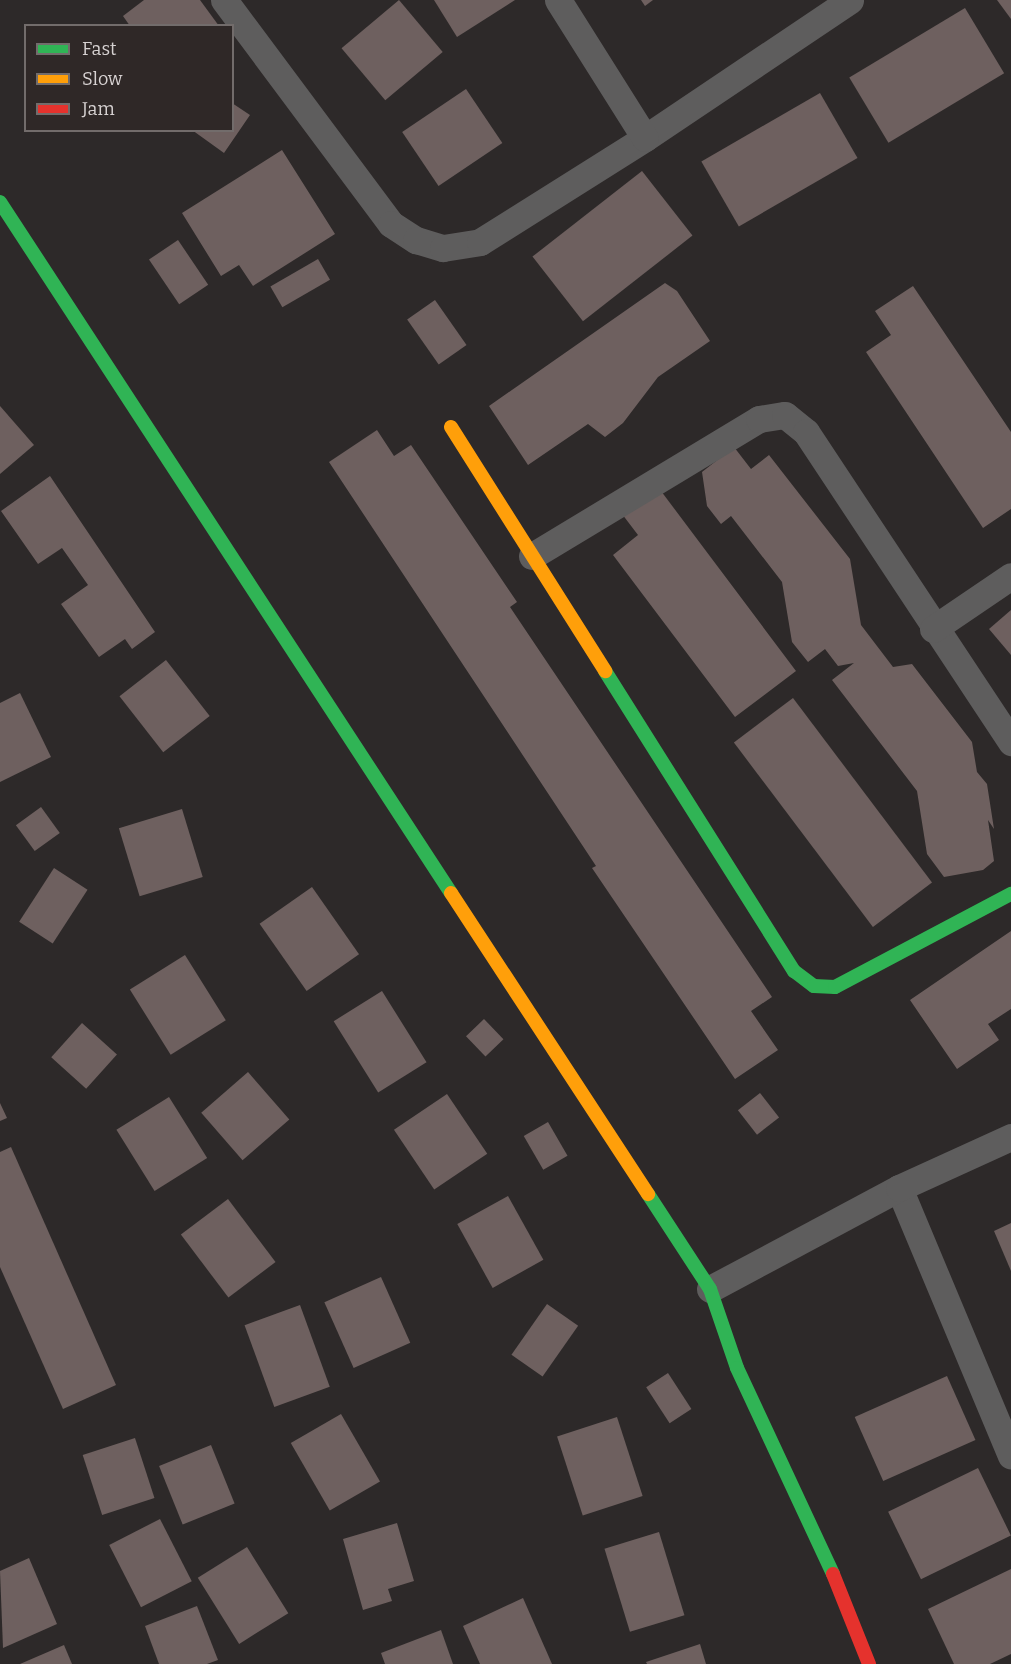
<!DOCTYPE html>
<html>
<head>
<meta charset="utf-8">
<style>
	body { margin:0 }
	#map { position:relative; width:1011px; height:1664px; overflow:hidden; background:#2d2929; font-family:Bitter,serif }
	div>[style] { position:absolute }
	.building>* { inset:0; background:#6e605f; transform-origin:0 0 }
	.street>* { height:27px; margin:-13.5px; padding:0 13.5px; transform-origin:13.5px; border-radius:13.5px; background:#5e5d5d }
	.fast>* { height:14px; margin:-7px; padding:0 7px; transform-origin:7px; border-radius:7px; background:#30b455 }
	.slow>* { height:14px; margin:-7px; padding:0 7px; transform-origin:7px; border-radius:7px; background:#ff9f0a }
	.jam>* { height:14px; margin:-7px; padding:0 7px; transform-origin:7px; border-radius:7px; background:#e5322d }
	span { translate:-50% -50%; white-space:nowrap; text-align:center; line-height:1.15; -webkit-text-stroke:6px #2f2827; paint-order:stroke }
	.legend { position:absolute; left:24px; top:24px; width:210px; height:108px; box-sizing:border-box; background:#2f2827; border:2px solid #726c6b; margin:0; padding:8px 10px; list-style:none; font-size:18px; color:#d7d2d2 }
	.legend li { display:flex; align-items:center; gap:12px; height:30px }
	.legend b { width:30px; border:2px solid #726c6b }
</style>
</head>
<body>
<div id="map">
	<div class="building">
		<div style="clip-path:polygon(144px 0,200px 0,219px 26px,130px 26px,123px 16px)"></div>
		<div style="left:399px;top:0;width:68px;height:75px;rotate:50deg"></div>
		<div style="clip-path:polygon(434px 0,515px 0,457px 37px)"></div>
		<div style="clip-path:polygon(641px 0,653px 0,645px 6px)"></div>
		<div style="clip-path:polygon(997px 0,1011px 0,1011px 19px)"></div>
		<div style="left:965px;top:8px;width:76px;height:135px;rotate:59deg"></div>
		<div style="left:466px;top:89px;width:65px;height:77px;rotate:56deg"></div>
		<div style="left:820px;top:93px;width:75px;height:137px;rotate:60deg"></div>
		<div style="clip-path:polygon(232px 103px,250px 115px,224px 153px,192px 130px,232px 130px)"></div>
		<div style="clip-path:polygon(282px 150px,335px 234px,253px 286px,239px 265px,221px 276px,182px 213px)"></div>
		<div style="left:642px;top:171px;width:82px;height:139px;rotate:52deg"></div>
		<div style="left:178px;top:240px;width:54px;height:35px;rotate:56deg"></div>
		<div style="left:318px;top:259px;width:24px;height:55px;rotate:60deg"></div>
		<div style="clip-path:polygon(665px 283px,677px 291px,710px 341px,658px 377px,623px 423px,605px 437px,588px 424px,528px 465px,489px 406px)"></div>
		<div style="clip-path:polygon(913px 286px,1011px 432px,1011px 509px,983px 528px,866px 352px,891px 335px,875px 311px)"></div>
		<div style="left:435px;top:300px;width:55px;height:34px;rotate:55deg"></div>
		<div style="clip-path:polygon(0 406px,34px 445px,0 474px)"></div>
		<div style="clip-path:polygon(377px 430px,394px 456px,411px 445px,517px 602px,510px 607px,772px 997px,751px 1011px,778px 1050px,735px 1079px,592px 868px,596px 866px,329px 462px)"></div>
		<div style="clip-path:polygon(734px 447px,751px 469px,769px 455px,850px 559px,861px 625px,893px 667px,912px 664px,972px 742px,977px 772px,987px 784px,994px 829px,988px 820px,994px 861px,983px 870px,944px 877px,927px 854px,917px 791px,832px 680px,854px 663px,838px 666px,825px 649px,808px 662px,792px 642px,782px 582px,731px 516px,721px 524px,707px 506px,702px 472px)"></div>
		<div style="clip-path:polygon(50px 476px,155px 632px,132px 649px,125px 639px,99px 657px,61px 604px,88px 585px,62px 548px,38px 564px,1px 511px)"></div>
		<div style="clip-path:polygon(658px 487px,796px 671px,735px 717px,613px 555px,638px 535px,622px 514px)"></div>
		<div style="clip-path:polygon(1011px 610px,1011px 655px,989px 629px)"></div>
		<div style="left:166px;top:660px;width:71px;height:59px;rotate:52deg"></div>
		<div style="clip-path:polygon(20px 693px,51px 757px,0 782px,0 703px)"></div>
		<div style="left:793px;top:698px;width:231px;height:74px;rotate:53deg"></div>
		<div style="left:41px;top:807px;width:32px;height:31px;rotate:54deg"></div>
		<div style="left:182px;top:809px;width:71px;height:66px;rotate:73deg"></div>
		<div style="left:54px;top:868px;width:40px;height:64px;rotate:33deg"></div>
		<div style="left:312px;top:887px;width:82px;height:64px;rotate:55deg"></div>
		<div style="clip-path:polygon(1011px 931px,1011px 1009px,988px 1024px,999px 1040px,957px 1069px,910px 1000px)"></div>
		<div style="left:185px;top:955px;width:77px;height:65px;rotate:58deg"></div>
		<div style="left:382px;top:991px;width:84px;height:57px;rotate:58deg"></div>
		<div style="left:484px;top:1019px;width:28px;height:25px;rotate:46deg"></div>
		<div style="left:82px;top:1023px;width:47px;height:46px;rotate:42deg"></div>
		<div style="left:248px;top:1072px;width:63px;height:62px;rotate:49deg"></div>
		<div style="left:760px;top:1093px;width:31px;height:28px;rotate:52deg"></div>
		<div style="left:447px;top:1094px;width:72px;height:64px;rotate:56deg"></div>
		<div style="left:169px;top:1097px;width:72px;height:62px;rotate:58deg"></div>
		<div style="clip-path:polygon(0 1103px,7px 1118px,0 1121px)"></div>
		<div style="left:548px;top:1122px;width:39px;height:28px;rotate:60deg"></div>
		<div style="clip-path:polygon(11px 1147px,116px 1385px,63px 1409px,0 1267px,0 1152px)"></div>
		<div style="left:508px;top:1196px;width:73px;height:58px;rotate:61deg"></div>
		<div style="left:228px;top:1199px;width:79px;height:59px;rotate:53deg"></div>
		<div style="clip-path:polygon(1011px 1223px,1011px 1271px,994px 1231px)"></div>
		<div style="left:381px;top:1277px;width:72px;height:62px;rotate:66deg"></div>
		<div style="left:547px;top:1304px;width:38px;height:62px;rotate:35deg"></div>
		<div style="left:300px;top:1305px;width:87px;height:59px;rotate:70deg"></div>
		<div style="left:668px;top:1373px;width:43px;height:26px;rotate:57deg"></div>
		<div style="left:947px;top:1376px;width:70px;height:101px;rotate:66deg"></div>
		<div style="left:341px;top:1414px;width:78px;height:58px;rotate:60deg"></div>
		<div style="left:617px;top:1417px;width:83px;height:63px;rotate:72deg"></div>
		<div style="left:135px;top:1438px;width:63px;height:55px;rotate:72deg"></div>
		<div style="left:211px;top:1445px;width:63px;height:56px;rotate:68deg"></div>
		<div style="left:978px;top:1468px;width:75px;height:100px;rotate:64deg"></div>
		<div style="left:160px;top:1519px;width:70px;height:57px;rotate:63deg"></div>
		<div style="clip-path:polygon(397px 1523px,414px 1581px,388px 1589px,392px 1601px,363px 1610px,343px 1539px)"></div>
		<div style="left:659px;top:1532px;width:87px;height:57px;rotate:73deg"></div>
		<div style="left:247px;top:1547px;width:78px;height:58px;rotate:58deg"></div>
		<div style="clip-path:polygon(29px 1558px,57px 1624px,3px 1648px,0 1571px)"></div>
		<div style="clip-path:polygon(1011px 1569px,1011px 1654px,990px 1664px,954px 1664px,928px 1609px)"></div>
		<div style="clip-path:polygon(523px 1598px,552px 1664px,480px 1664px,463px 1626px)"></div>
		<div style="clip-path:polygon(197px 1606px,218px 1660px,207px 1664px,159px 1664px,145px 1626px)"></div>
		<div style="clip-path:polygon(441px 1630px,453px 1664px,385px 1664px,381px 1653px)"></div>
		<div style="clip-path:polygon(700px 1644px,706px 1664px,647px 1664px,646px 1662px)"></div>
		<div style="clip-path:polygon(64px 1645px,72px 1664px,20px 1664px)"></div>
	</div>
	<div class="street">
		<div style="left:224px;top:0;width:279px;rotate:53.3deg"></div>
		<div style="left:391px;top:224px;width:30px;rotate:33deg"></div>
		<div style="left:416px;top:240px;width:28px;rotate:17deg"></div>
		<div style="left:443px;top:248px;width:37px;rotate:-9deg"></div>
		<div style="left:480px;top:242px;width:195px;rotate:-32.2deg"></div>
		<div style="left:645px;top:138px;width:247px;rotate:-33.9deg"></div>
		<div style="left:558px;top:0;width:163px;rotate:57.8deg"></div>
		<div style="left:532px;top:556px;width:265px;rotate:-31.1deg"></div>
		<div style="left:759px;top:419px;width:26px;rotate:-9deg"></div>
		<div style="left:785px;top:415px;width:27px;rotate:39deg"></div>
		<div style="left:806px;top:432px;width:372px;rotate:56.5deg"></div>
		<div style="left:933px;top:629px;width:94px;rotate:-34.2deg"></div>
		<div style="left:899px;top:1188px;width:290px;rotate:67.3deg"></div>
		<div style="left:710px;top:1289px;width:214px;rotate:-28.1deg"></div>
		<div style="left:899px;top:1188px;width:123px;rotate:-24.5deg"></div>
	</div>
	<div class="fast">
		<div style="left:0;top:202px;width:825px;rotate:56.87deg"></div>
		<div style="left:605px;top:671px;width:355px;rotate:57.8deg"></div>
		<div style="left:794px;top:971px;width:25px;rotate:37deg"></div>
		<div style="left:814px;top:986px;width:21px;rotate:3deg"></div>
		<div style="left:835px;top:987px;width:199px;rotate:-27.9deg"></div>
		<div style="left:648px;top:1194px;width:113px;rotate:56.9deg"></div>
		<div style="left:710px;top:1289px;width:83px;rotate:71.1deg"></div>
		<div style="left:737px;top:1368px;width:227px;rotate:65deg"></div>
	</div>
	<div class="slow">
		<div style="left:451px;top:427px;width:289px;rotate:57.7deg"></div>
		<div style="left:451px;top:893px;width:360px;rotate:56.8deg"></div>
	</div>
	<div class="jam">
		<div style="left:833px;top:1574px;width:97px;rotate:68.2deg"></div>
	</div>
	<ul class="legend">
	<li><b style="height:8px;background:#30b455"></b>Fast</li>
	<li><b style="height:8px;background:#ff9f0a"></b>Slow</li>
	<li><b style="height:8px;background:#e5322d"></b>Jam</li>
	</ul>
</div>
</body>
</html>
